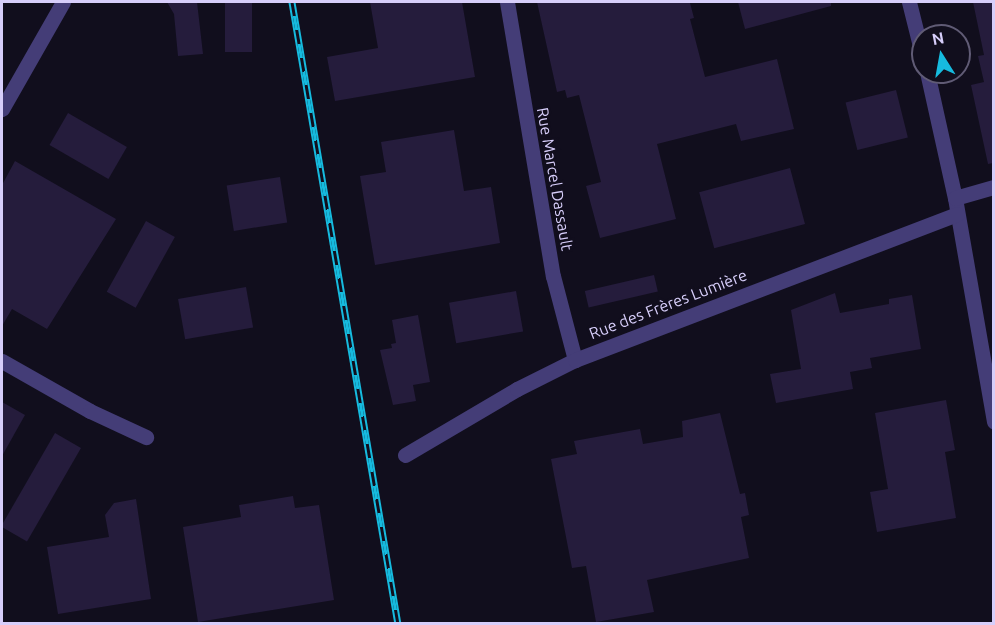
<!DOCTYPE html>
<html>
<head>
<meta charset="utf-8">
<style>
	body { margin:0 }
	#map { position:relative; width:995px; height:625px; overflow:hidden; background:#110e1d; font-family:Ubuntu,sans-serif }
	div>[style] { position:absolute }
	.building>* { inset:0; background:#251c3c; transform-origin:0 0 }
	.minor>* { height:15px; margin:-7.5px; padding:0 7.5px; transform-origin:7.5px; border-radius:7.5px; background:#443d77 }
	.rail>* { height:7px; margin-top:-3.5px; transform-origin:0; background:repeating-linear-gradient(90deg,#110e1d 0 14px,#16bbdf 0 28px); box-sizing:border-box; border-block:2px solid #16bbdf }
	span { translate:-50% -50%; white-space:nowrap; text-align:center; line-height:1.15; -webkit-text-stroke:5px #110e1d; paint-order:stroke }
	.street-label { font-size:16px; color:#d7cefa }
	.frame { position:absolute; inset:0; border:3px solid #d7cefa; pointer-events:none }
	.north { position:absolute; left:911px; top:24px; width:60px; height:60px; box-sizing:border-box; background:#110e1d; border:2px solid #605b75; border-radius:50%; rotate:349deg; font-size:16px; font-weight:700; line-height:24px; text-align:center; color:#d7cefa }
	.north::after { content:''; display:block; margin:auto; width:21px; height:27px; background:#16bbdf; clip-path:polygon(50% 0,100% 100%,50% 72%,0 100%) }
</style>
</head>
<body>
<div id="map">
	<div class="building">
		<div style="clip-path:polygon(167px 2px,197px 2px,203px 54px,178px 56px,174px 14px)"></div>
		<div style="left:225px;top:2px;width:27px;height:50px"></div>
		<div style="clip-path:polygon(370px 2px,462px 2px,475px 77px,335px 101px,327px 57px,378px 48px)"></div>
		<div style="clip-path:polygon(537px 2px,690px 3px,694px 18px,690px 19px,705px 77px,777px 59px,794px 129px,741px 141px,736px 124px,657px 144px,676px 219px,600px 238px,586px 186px,601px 182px,579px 95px,567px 98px,565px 90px,557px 92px)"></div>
		<div style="clip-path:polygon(738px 2px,831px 2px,831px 6px,745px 29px)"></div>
		<div style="clip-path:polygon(973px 2px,993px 2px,993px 163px,988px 164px,971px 85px,984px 82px,978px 56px,984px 55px)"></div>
		<div style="left:896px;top:90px;width:49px;height:52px;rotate:76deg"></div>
		<div style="left:68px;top:113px;width:68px;height:37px;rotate:30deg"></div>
		<div style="clip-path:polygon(454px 130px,464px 191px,491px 187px,500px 243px,375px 265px,360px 176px,386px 172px,381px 142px)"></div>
		<div style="clip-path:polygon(15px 161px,116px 219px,47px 329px,12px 309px,2px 326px,2px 185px)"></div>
		<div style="left:790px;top:168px;width:58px;height:94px;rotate:75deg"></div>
		<div style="left:280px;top:177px;width:46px;height:54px;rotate:81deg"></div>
		<div style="left:146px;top:221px;width:33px;height:81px;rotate:29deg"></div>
		<div style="left:654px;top:275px;width:17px;height:71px;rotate:77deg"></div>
		<div style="left:246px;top:287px;width:41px;height:69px;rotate:80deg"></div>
		<div style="left:516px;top:291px;width:41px;height:68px;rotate:80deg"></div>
		<div style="clip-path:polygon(835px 293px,840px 313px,889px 304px,889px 299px,912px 295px,921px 349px,870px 358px,872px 368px,850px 372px,853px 389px,776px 403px,770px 374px,801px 369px,791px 310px)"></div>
		<div style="clip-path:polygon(418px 315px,430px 382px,413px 385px,416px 401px,393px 405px,380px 350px,392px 348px,391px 344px,396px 343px,392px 320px)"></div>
		<div style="clip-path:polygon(946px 400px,955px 450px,945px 452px,956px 518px,877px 532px,870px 492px,888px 489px,875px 413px)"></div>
		<div style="clip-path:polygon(2px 402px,25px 415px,2px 456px)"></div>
		<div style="clip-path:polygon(720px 413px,740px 494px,745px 493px,749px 515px,741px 517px,749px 558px,647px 580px,654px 612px,596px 622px,586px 566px,572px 568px,551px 459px,577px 454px,574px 441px,640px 429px,643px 444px,683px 437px,682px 421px)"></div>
		<div style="left:55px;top:433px;width:30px;height:108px;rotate:30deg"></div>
		<div style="clip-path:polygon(293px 496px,295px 508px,319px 505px,334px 600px,198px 622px,183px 527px,241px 517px,239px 505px)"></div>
		<div style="clip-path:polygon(136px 499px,151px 599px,58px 614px,47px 547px,109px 537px,105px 515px,114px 503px)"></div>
	</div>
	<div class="minor">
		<div style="left:507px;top:2px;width:278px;rotate:80.5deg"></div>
		<div style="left:553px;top:276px;width:87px;rotate:75.3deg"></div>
		<div style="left:909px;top:2px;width:58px;rotate:76deg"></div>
		<div style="left:927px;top:72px;width:129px;rotate:77.5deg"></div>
		<div style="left:955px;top:198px;width:227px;rotate:80.1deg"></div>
		<div style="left:2px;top:109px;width:123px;rotate:-60.3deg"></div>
		<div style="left:955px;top:198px;width:41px;rotate:-15.8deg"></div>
		<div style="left:2px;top:361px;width:101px;rotate:29.6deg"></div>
		<div style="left:90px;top:411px;width:62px;rotate:24.9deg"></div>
		<div style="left:405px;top:455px;width:130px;rotate:-30.5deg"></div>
		<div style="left:517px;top:389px;width:65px;rotate:-26.6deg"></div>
		<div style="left:575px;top:360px;width:409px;rotate:-20.9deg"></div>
	</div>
	<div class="rail">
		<div style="left:292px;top:2px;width:631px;rotate:80.33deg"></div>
	</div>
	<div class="street-label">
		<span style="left:555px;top:179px;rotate:80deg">Rue Marcel Dassault</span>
		<span style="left:668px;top:304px;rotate:-21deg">Rue des Frères Lumière</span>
	</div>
	<div class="frame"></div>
	<div class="north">N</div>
</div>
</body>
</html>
